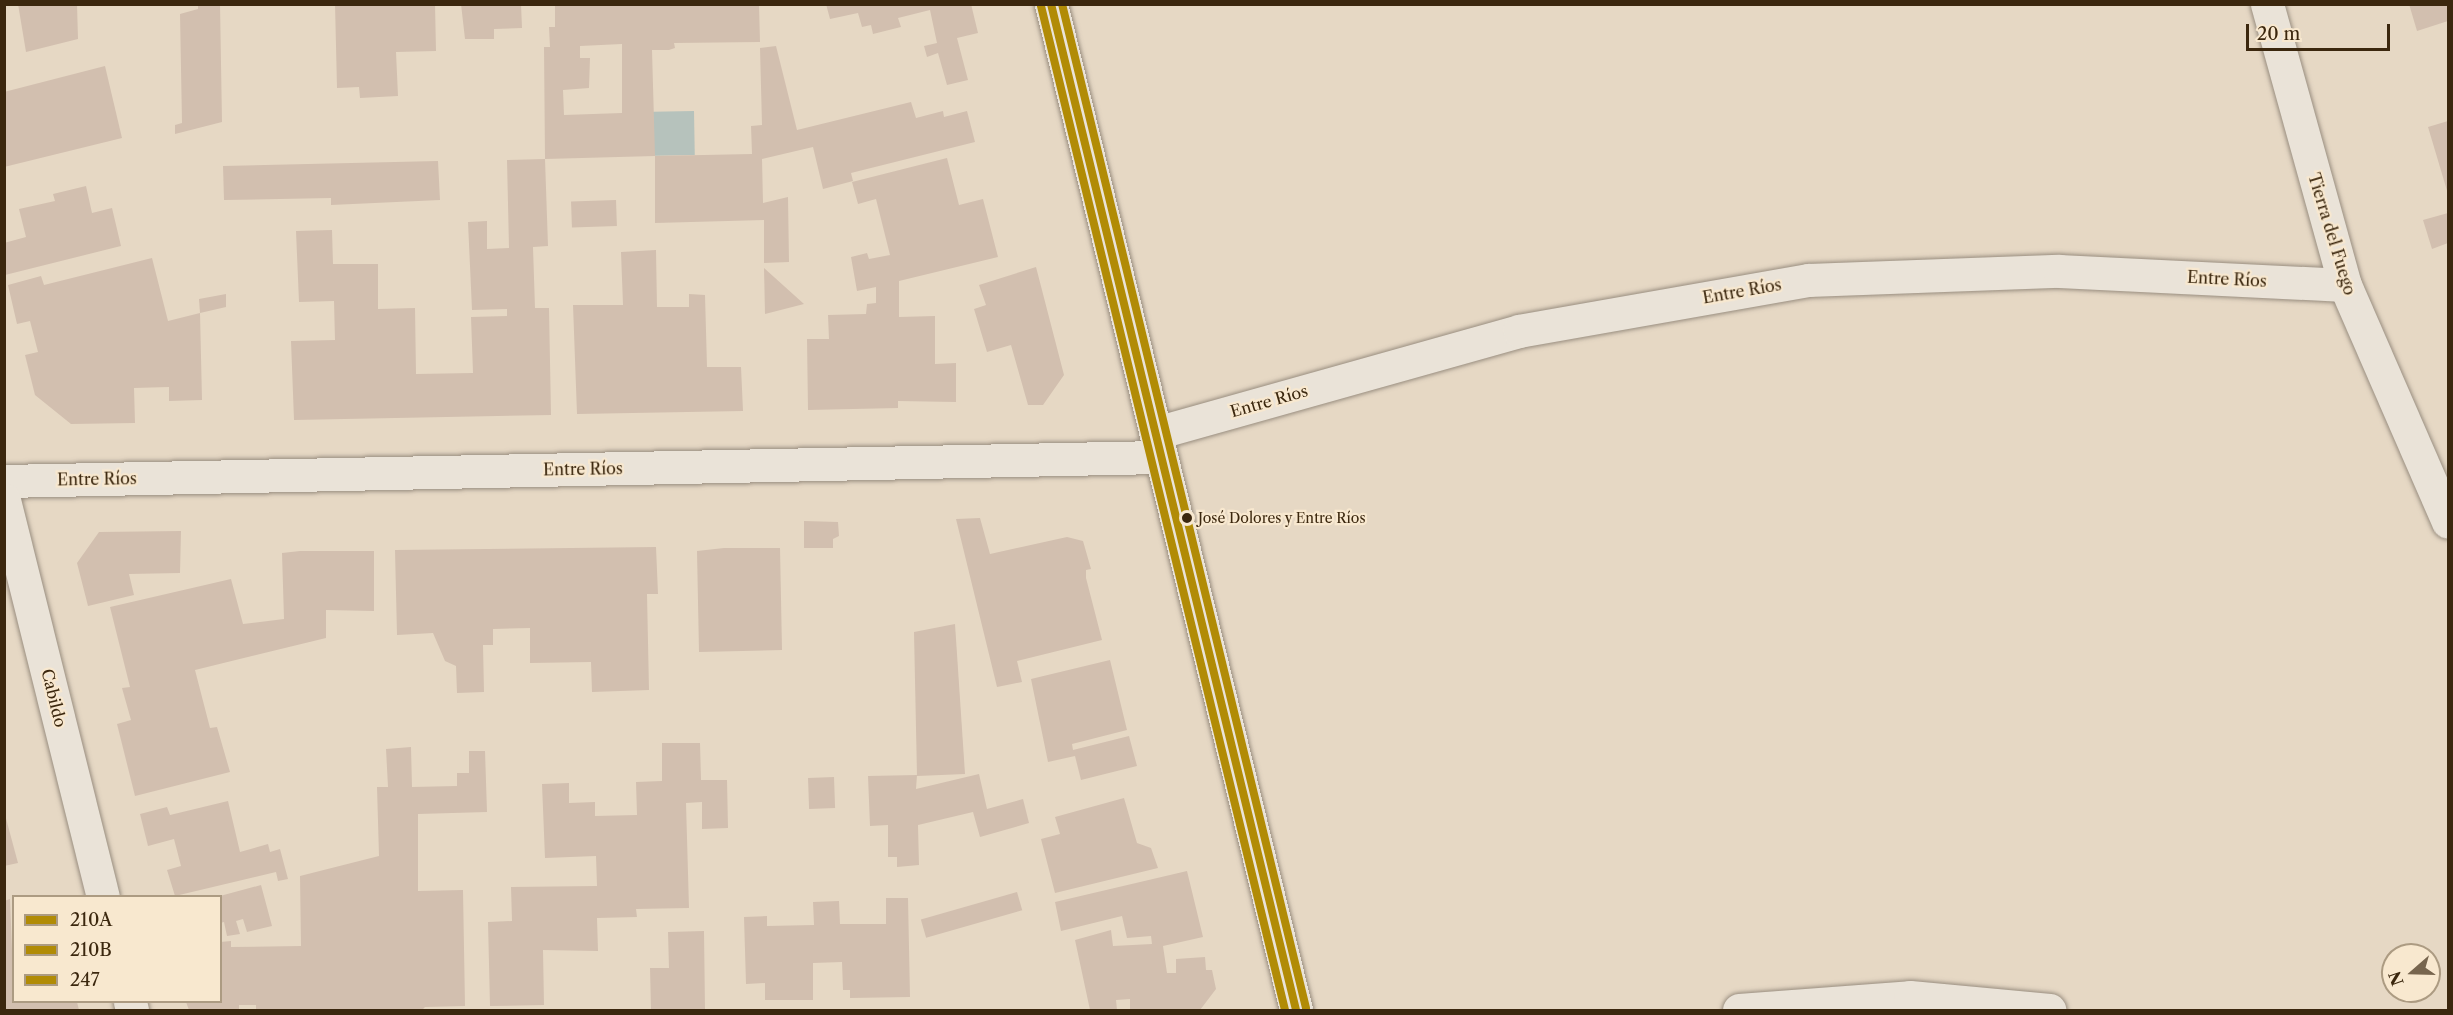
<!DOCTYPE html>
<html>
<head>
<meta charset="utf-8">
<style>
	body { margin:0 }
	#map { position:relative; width:2453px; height:1015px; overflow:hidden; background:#e6d8c4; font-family:"Libre Caslon Text",serif }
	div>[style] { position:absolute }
	.water>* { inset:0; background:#b6c2bc; transform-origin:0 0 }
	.building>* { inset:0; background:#d2bfaf; transform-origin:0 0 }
	.roads { filter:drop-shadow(0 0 2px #998e80) drop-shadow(0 0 2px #998e80) }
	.minor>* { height:33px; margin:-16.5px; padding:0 16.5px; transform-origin:16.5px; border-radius:16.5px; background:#eae3d8 }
	.bus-1>* { height:8px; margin:-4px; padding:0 4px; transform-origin:4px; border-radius:4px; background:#b18b06 }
	.bus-2>* { height:8px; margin:-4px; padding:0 4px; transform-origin:4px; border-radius:4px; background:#b18b06 }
	.bus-3>* { height:8px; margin:-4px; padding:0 4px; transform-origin:4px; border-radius:4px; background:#b18b06 }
	.dots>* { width:16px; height:16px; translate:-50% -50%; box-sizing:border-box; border:3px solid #f8e8cf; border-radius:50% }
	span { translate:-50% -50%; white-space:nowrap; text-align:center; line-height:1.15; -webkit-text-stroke:4.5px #f8e8cf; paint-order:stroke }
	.bus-label { font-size:14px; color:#3b270e }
	.left { translate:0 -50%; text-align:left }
	.street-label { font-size:16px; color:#3b270e }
	.frame { position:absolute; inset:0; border:6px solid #3b270e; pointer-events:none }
	.legend { position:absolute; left:12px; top:895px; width:210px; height:108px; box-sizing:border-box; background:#f8e8cf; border:2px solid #ac9b82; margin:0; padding:8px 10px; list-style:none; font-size:18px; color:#3b270e }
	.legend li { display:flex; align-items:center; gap:12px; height:30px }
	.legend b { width:30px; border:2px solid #ac9b82 }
	.north { position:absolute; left:2381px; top:943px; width:60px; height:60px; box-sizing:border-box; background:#f8e8cf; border:2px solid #ac9b82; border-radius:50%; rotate:250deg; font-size:16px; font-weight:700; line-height:24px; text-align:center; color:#3b270e }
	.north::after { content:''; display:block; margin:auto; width:21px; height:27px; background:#77654e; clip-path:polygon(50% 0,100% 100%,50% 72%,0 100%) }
	.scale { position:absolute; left:2246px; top:24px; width:144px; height:27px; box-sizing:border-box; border:3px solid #3b270e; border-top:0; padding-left:8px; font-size:18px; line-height:21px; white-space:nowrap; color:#3b270e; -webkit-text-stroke:4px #f8e8cf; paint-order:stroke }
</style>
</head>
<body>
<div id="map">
	<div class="water">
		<div style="left:694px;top:111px;width:44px;height:41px;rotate:89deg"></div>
	</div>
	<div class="building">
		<div style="clip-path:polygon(18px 4px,77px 4px,78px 39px,26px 52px)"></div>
		<div style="clip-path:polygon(198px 4px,220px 4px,222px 122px,175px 134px,175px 125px,182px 123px,180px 14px,198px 9px)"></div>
		<div style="clip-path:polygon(335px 4px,435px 4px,436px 51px,396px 52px,398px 96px,360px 98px,359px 87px,337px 88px)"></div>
		<div style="clip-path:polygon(461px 4px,521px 4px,522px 28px,494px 29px,494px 39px,465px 39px)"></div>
		<div style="clip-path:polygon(evenodd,555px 4px,759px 4px,760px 42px,674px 43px,675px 48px,669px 50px,652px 50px,655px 156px,752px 154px,751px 126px,762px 125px,760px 48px,776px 46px,797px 130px,911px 102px,916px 118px,943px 111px,944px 117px,967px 111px,975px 142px,851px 173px,853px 181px,823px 189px,813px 147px,762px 159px,763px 203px,788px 197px,789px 262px,764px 263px,764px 220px,655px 223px,655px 156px,545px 159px,544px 47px,550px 47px,549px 27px,555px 27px,555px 4px,622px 44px,622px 113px,564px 115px,563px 90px,589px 88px,590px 58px,580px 58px,580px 46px,622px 44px)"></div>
		<div style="clip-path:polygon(826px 4px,971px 4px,978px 33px,957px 38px,968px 80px,947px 85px,938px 53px,927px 57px,924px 46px,937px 43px,930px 10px,898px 18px,901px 27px,873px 34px,871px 25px,862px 27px,858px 13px,830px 19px)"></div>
		<div style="clip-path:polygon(2409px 4px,2448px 4px,2448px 21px,2417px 31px)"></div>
		<div style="clip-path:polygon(105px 66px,122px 138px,4px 167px,4px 92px)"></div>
		<div style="clip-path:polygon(2448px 121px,2448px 194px,2428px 127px)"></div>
		<div style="clip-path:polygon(947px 158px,959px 205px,983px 199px,998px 257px,899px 281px,899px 317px,935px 316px,935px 364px,956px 363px,956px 402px,898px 401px,898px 408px,808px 410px,807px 339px,829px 339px,828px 315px,866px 314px,867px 304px,876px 303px,876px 287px,857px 291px,851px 257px,867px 253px,869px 259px,890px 255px,876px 199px,858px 204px,852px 182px)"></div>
		<div style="clip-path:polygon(545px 159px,548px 246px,533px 247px,535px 308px,549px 308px,551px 415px,294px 420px,291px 341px,335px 340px,334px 301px,299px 302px,296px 231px,332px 230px,333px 264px,378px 264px,378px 309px,415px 308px,416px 374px,473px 373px,471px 317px,507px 316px,507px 309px,472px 310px,468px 222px,487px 221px,487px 249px,509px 248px,507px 160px)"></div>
		<div style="clip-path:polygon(438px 161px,440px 200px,331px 205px,331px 198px,224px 200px,223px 166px)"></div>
		<div style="clip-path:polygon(86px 186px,92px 213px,112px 208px,121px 246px,5px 275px,4px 243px,26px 237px,19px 209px,55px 201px,53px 194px)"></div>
		<div style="left:616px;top:200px;width:26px;height:45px;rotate:88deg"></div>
		<div style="clip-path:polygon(2448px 213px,2448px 243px,2432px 249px,2423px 220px)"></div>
		<div style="clip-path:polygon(656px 250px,657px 307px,689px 307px,689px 294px,705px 295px,707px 367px,741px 367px,743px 411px,577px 414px,573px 305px,623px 305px,621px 252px)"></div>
		<div style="clip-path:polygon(152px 258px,168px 321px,200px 313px,202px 400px,169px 401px,169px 387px,134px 388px,135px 423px,71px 424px,35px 395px,25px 355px,38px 352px,30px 321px,17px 324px,8px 285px,41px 276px,44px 285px)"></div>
		<div style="clip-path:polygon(1036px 267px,1064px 375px,1043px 405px,1028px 405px,1011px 345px,987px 352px,974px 309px,986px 305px,979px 285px)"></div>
		<div style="clip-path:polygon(764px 268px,804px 304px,765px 314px)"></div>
		<div style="clip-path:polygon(226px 294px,226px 307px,200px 313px,199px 299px)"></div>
		<div style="clip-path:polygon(980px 518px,990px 554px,1067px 537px,1083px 541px,1091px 569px,1086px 570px,1086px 578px,1102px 640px,1017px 661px,1022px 682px,997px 687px,956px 519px)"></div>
		<div style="clip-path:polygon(804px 521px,838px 522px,839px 536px,833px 539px,833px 548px,804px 548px)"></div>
		<div style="clip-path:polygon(181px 531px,180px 573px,129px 574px,134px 595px,88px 606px,77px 563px,99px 532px)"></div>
		<div style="clip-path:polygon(656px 547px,658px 594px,647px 594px,649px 690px,592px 692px,591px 662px,530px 663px,530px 628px,493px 629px,493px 645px,483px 645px,484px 692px,457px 693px,456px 666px,445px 661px,433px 633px,397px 635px,395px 550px)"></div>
		<div style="clip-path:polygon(724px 548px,780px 548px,782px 650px,699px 652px,697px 551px)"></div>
		<div style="clip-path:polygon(300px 551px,374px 551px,374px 611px,326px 610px,326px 638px,195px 670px,210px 728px,217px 727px,230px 772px,135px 796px,117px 724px,131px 720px,122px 688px,130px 687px,110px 607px,231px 579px,243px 624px,284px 619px,282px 553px)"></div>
		<div style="clip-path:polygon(955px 624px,965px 774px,917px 776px,914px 632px)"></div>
		<div style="clip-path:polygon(1110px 660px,1127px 730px,1072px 744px,1073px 750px,1129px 736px,1137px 766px,1081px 780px,1075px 756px,1048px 762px,1031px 679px)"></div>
		<div style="clip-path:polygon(662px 743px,700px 743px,701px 780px,727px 780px,728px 828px,702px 829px,702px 802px,686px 803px,689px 908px,636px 909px,637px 917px,597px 918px,598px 951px,543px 950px,544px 1005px,490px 1006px,488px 922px,512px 921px,511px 887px,597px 886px,596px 856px,545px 858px,542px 784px,569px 783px,569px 803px,595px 802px,595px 816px,637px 815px,636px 782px,662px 781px)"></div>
		<div style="clip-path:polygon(411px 747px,412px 787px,457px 786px,457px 773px,469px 773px,469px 751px,485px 751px,487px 812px,418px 814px,418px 891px,463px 890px,465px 1006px,425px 1007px,422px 1010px,256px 1010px,256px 1005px,239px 1005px,239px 1010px,189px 1010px,186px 1002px,220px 1002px,220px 942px,231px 941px,231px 947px,301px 946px,300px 876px,379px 856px,377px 787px,388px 787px,386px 749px)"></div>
		<div style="clip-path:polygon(979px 774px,987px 809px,1023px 799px,1029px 823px,980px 837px,973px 812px,918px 825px,919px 865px,897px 867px,897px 857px,888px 857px,888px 825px,870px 826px,868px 776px,917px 775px,916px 789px)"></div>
		<div style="left:834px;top:777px;width:31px;height:26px;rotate:88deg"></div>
		<div style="clip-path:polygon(1124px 798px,1137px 843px,1151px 848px,1158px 868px,1055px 893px,1041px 839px,1060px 834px,1055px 817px)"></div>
		<div style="clip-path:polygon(228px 801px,240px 852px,268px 844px,270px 852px,280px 849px,288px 879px,278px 881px,276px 872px,175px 896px,167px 870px,181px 866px,174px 839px,148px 846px,140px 814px,167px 807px,170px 815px)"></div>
		<div style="clip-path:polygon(4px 811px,18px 863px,4px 866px)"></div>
		<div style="clip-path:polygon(1187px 871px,1203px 937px,1163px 946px,1167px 973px,1176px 973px,1176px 959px,1205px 957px,1206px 970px,1212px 970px,1216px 989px,1200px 1010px,1130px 1010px,1130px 999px,1116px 1000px,1117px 1010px,1090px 1010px,1075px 940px,1111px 930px,1113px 946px,1152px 944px,1151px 936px,1127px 938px,1122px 916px,1061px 931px,1055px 902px)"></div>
		<div style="clip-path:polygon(261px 885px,272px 926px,247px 932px,243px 919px,236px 921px,240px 934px,227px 936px,224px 922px,220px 923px,220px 896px)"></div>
		<div style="left:1017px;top:892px;width:19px;height:100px;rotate:74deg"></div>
		<div style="clip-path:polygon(886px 898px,908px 898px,910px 997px,850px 998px,850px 990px,843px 990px,842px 962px,813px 963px,813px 1000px,765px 1000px,765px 983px,746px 984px,744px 917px,767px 916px,767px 926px,814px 925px,813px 902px,839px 901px,840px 924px,886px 924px)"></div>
		<div style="clip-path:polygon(10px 899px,14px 1002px,77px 1002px,79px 1010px,4px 1010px,4px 901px)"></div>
		<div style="clip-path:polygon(704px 931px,705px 1010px,651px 1010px,650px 968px,669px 968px,668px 932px)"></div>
	</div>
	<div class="roads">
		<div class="minor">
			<div style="left:1051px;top:4px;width:1035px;rotate:76.31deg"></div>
			<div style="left:2267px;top:4px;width:292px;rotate:74.5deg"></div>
			<div style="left:2345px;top:285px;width:258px;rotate:66.5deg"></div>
			<div style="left:1156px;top:433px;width:377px;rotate:-15.7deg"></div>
			<div style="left:1519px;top:331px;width:293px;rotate:-10deg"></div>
			<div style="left:1808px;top:280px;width:251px;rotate:-2.1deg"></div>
			<div style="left:2059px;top:271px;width:286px;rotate:2.8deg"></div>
			<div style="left:4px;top:481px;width:1157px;rotate:-1.19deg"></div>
			<div style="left:4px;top:500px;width:408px;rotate:76deg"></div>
			<div style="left:130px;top:1002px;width:8px;rotate:76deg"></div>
			<div style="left:1739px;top:1010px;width:171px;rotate:-4.3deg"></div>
			<div style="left:1910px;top:997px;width:140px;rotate:5.3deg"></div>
		</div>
	</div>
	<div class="bus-1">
		<div style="left:1051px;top:4px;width:1035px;rotate:76.31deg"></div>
	</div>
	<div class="bus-2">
		<div style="left:1041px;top:6px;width:1033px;rotate:76.34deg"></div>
	</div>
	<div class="bus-3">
		<div style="left:1062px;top:4px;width:1033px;rotate:76.34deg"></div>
	</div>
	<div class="dots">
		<div style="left:1187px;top:518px;background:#3b270e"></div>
	</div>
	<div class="bus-label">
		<span class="left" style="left:1198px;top:518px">José Dolores y Entre Ríos</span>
	</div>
	<div class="street-label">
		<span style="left:2332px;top:234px;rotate:73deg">Tierra del Fuego</span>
		<span style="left:2227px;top:279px;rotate:3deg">Entre Ríos</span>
		<span style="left:1742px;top:291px;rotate:-10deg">Entre Ríos</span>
		<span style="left:1269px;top:401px;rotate:-16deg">Entre Ríos</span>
		<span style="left:583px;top:469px;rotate:-1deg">Entre Ríos</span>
		<span style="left:97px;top:479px;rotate:-1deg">Entre Ríos</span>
		<span style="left:54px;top:698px;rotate:76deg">Cabildo</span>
	</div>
	<div class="frame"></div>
	<ul class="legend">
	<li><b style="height:8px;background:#b18b06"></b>210A</li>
	<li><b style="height:8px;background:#b18b06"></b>210B</li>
	<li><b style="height:8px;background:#b18b06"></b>247</li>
	</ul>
	<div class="north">N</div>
	<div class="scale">20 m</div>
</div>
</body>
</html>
